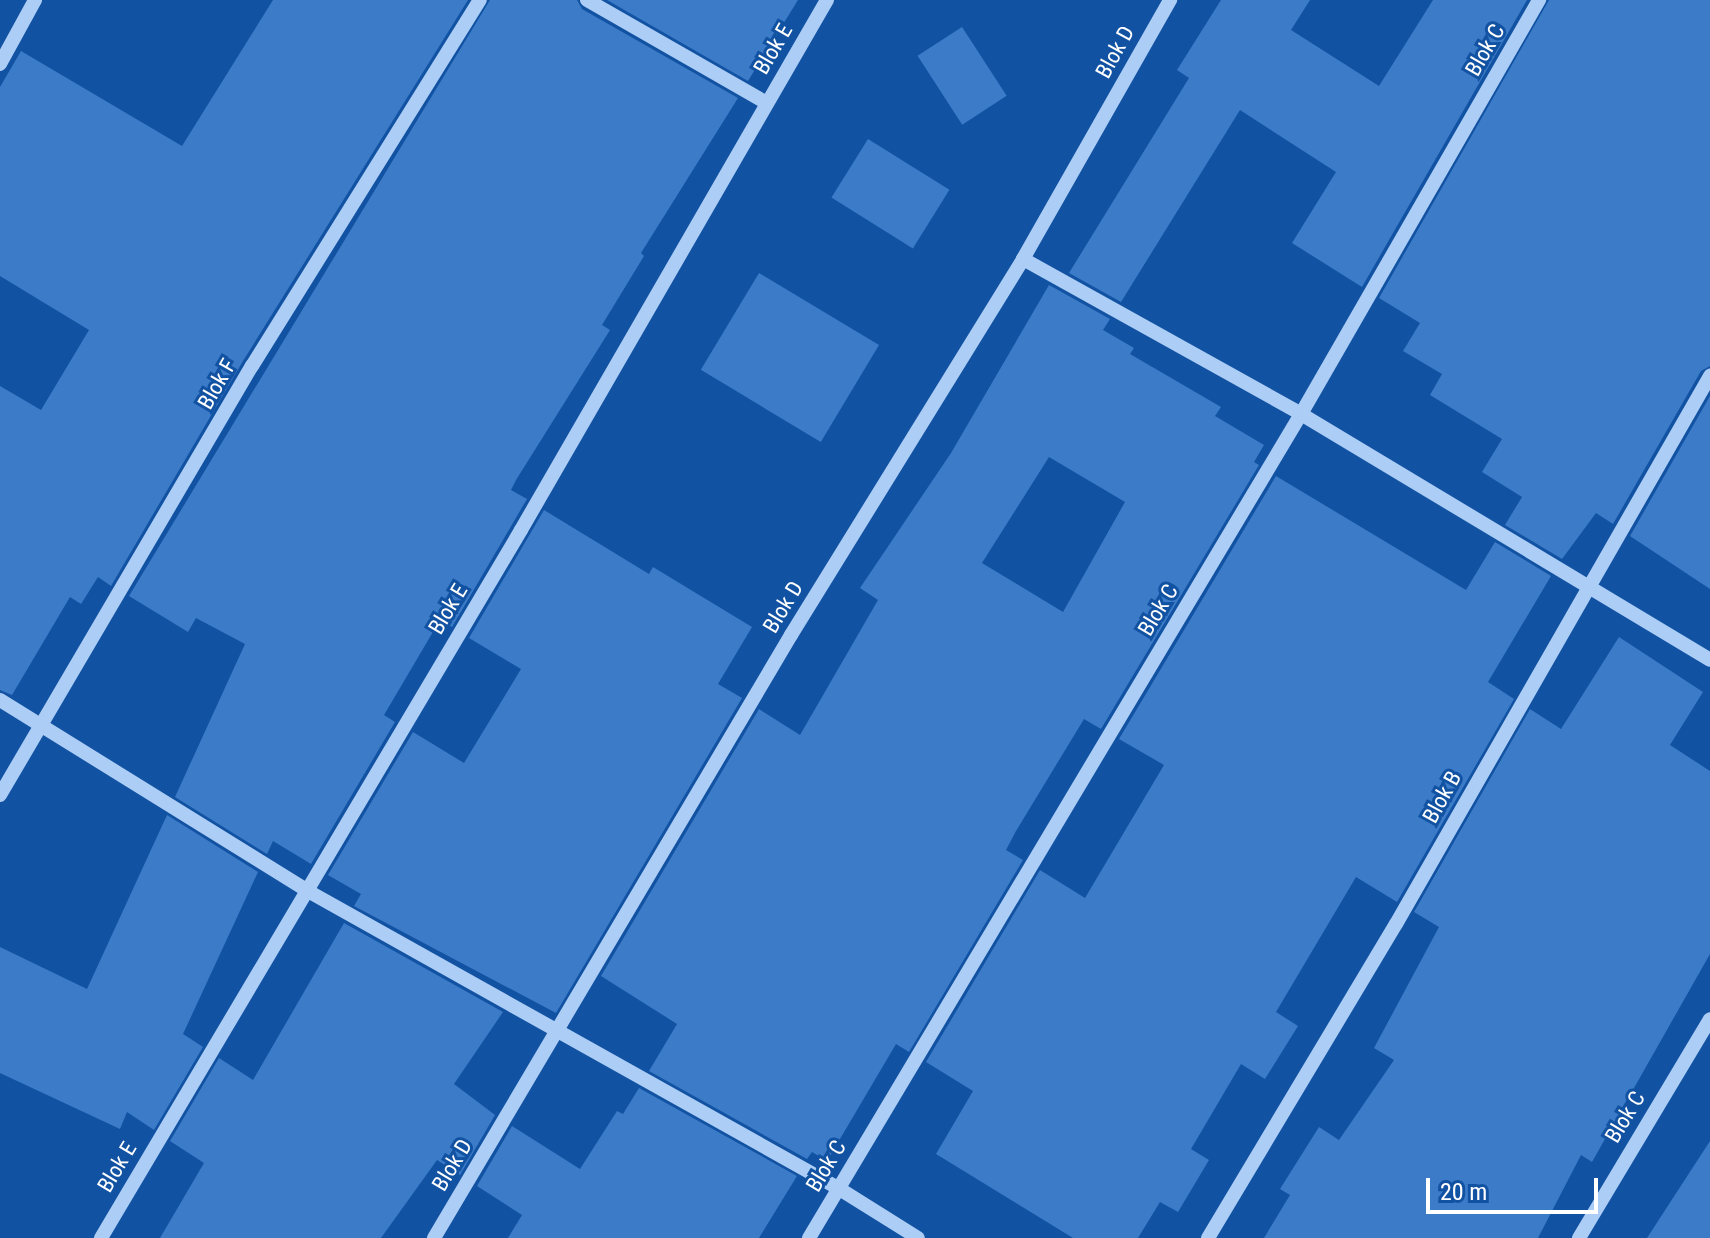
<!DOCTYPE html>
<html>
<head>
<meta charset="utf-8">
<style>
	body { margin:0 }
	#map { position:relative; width:1710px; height:1238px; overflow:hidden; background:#1252a2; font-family:"Roboto Condensed",sans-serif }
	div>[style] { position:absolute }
	.building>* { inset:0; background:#3b7bc8; transform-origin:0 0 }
	.minor>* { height:14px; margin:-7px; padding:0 7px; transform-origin:7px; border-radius:7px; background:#accdf5 }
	span { translate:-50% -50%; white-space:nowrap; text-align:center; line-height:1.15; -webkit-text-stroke:6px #1252a2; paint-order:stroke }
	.street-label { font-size:22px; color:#fff }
	.scale { position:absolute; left:1426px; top:1178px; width:172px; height:36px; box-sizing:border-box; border:4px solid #fff; border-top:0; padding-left:10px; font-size:24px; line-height:28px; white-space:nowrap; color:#fff; -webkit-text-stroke:6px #1252a2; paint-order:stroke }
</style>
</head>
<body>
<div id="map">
	<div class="building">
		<div style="clip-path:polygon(273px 0,468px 0,243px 361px,111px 586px,98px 577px,81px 604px,70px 597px,12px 695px,0 690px,0 386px,41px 410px,89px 330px,0 276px,0 87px,21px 51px,182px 146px)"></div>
		<div style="clip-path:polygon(490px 0,577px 0,582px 9px,738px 98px,641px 253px,644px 256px,602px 325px,610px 330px,516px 480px,511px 490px,527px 499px,452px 627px,440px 620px,384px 715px,395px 722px,311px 864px,273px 841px,267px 854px,175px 797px,245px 644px,196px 618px,188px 632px,129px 596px)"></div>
		<div style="clip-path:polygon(607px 0,798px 0,748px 81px)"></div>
		<div style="clip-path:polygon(1221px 0,1310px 0,1291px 30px,1379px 86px,1433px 0,1527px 0,1362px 287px,1292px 243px,1336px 172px,1240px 110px,1121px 302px,1069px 273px,1189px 78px,1177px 70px)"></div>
		<div style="clip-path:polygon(1549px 0,1710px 0,1710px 366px,1701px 371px,1613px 524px,1596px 513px,1562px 559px,1505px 525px,1522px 497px,1482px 472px,1502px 439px,1430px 395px,1442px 374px,1403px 351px,1420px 323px,1379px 298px)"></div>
		<div style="left:962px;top:27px;width:82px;height:53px;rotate:57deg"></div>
		<div style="left:868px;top:139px;width:96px;height:69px;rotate:32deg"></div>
		<div style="left:759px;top:273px;width:140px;height:113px;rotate:31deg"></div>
		<div style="clip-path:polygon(evenodd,1049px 285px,1110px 319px,1103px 330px,1134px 348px,1130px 354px,1221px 407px,1215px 416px,1264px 445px,1254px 462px,1259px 465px,1101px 729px,1084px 719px,1016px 831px,1006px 850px,1023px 860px,909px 1052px,896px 1044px,827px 1161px,812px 1152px,807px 1159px,649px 1071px,677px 1024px,601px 976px,759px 709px,800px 735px,878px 600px,860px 588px,951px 453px,1049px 285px,1049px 457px,1125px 502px,1063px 612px,982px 563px,1049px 457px)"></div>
		<div style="clip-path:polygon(1710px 396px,1710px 589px,1630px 536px)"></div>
		<div style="clip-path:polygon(1276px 476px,1466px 590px,1495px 542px,1551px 576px,1488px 682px,1514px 699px,1397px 902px,1356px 877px,1276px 1012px,1298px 1026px,1265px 1079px,1241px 1064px,1191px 1149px,1209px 1160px,1178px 1212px,1160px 1202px,1138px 1238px,1073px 1238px,936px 1154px,973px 1091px,926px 1062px,1040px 870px,1085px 898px,1164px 765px,1119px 739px)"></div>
		<div style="clip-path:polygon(544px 510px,649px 574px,653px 567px,752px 627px,718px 684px,742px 698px,556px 1013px,354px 906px,361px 894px,328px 875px,413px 732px,464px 763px,521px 669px,469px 638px)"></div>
		<div style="clip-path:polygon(1619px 637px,1703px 692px,1670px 745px,1710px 771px,1710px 954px,1592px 1162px,1581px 1155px,1538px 1238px,1264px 1238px,1290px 1195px,1280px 1189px,1319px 1127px,1339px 1140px,1394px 1060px,1374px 1048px,1439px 927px,1414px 912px,1530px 709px,1561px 729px)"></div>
		<div style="clip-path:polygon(167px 815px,258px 872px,183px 1034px,203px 1047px,154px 1130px,127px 1112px,120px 1129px,0 1073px,0 947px,87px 989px)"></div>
		<div style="clip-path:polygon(344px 923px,503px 1012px,454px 1084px,495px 1115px,460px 1175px,437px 1160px,381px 1238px,160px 1238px,204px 1163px,170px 1141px,219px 1058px,253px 1080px)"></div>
		<div style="clip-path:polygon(639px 1088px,797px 1176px,759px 1238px,508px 1238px,522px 1215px,477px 1186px,512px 1126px,580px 1169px,617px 1111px,623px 1114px)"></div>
		<div style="clip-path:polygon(1710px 1141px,1710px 1238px,1647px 1238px)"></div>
	</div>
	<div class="minor">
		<div style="left:587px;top:0;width:207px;rotate:29.8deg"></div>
		<div style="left:0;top:64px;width:73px;rotate:-61.3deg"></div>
		<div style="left:1023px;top:259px;width:318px;rotate:29.1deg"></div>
		<div style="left:1301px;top:414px;width:477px;rotate:31deg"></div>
		<div style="left:0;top:700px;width:360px;rotate:31.8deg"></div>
		<div style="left:306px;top:890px;width:610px;rotate:29.26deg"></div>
		<div style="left:838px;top:1188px;width:94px;rotate:32deg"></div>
		<div style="left:0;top:795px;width:498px;rotate:-59.6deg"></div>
		<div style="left:252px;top:366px;width:431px;rotate:-58.1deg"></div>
		<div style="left:101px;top:1238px;width:823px;rotate:-59.32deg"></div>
		<div style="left:521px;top:530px;width:612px;rotate:-60deg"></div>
		<div style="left:434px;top:1238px;width:701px;rotate:-59.37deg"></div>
		<div style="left:791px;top:635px;width:442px;rotate:-58.3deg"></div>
		<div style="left:1023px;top:259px;width:298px;rotate:-60.4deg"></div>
		<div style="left:809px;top:1238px;width:960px;rotate:-59.16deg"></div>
		<div style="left:1301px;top:414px;width:478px;rotate:-60.1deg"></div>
		<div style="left:1208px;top:1238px;width:366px;rotate:-59.1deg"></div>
		<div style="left:1396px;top:924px;width:632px;rotate:-60.19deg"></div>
		<div style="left:1579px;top:1238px;width:255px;rotate:-59.1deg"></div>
	</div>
	<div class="street-label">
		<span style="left:773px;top:49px;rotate:-60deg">Blok E</span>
		<span style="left:1485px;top:50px;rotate:-60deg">Blok C</span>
		<span style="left:1115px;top:52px;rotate:-61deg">Blok D</span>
		<span style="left:217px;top:384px;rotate:-60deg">Blok F</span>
		<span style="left:783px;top:607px;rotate:-59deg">Blok D</span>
		<span style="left:448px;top:609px;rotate:-59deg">Blok E</span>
		<span style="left:1158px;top:610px;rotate:-59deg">Blok C</span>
		<span style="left:1442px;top:797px;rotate:-61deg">Blok B</span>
		<span style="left:1625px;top:1117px;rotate:-59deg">Blok C</span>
		<span style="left:452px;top:1165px;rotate:-59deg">Blok D</span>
		<span style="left:826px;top:1166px;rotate:-59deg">Blok C</span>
		<span style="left:117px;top:1167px;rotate:-59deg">Blok E</span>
	</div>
	<div class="scale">20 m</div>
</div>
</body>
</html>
